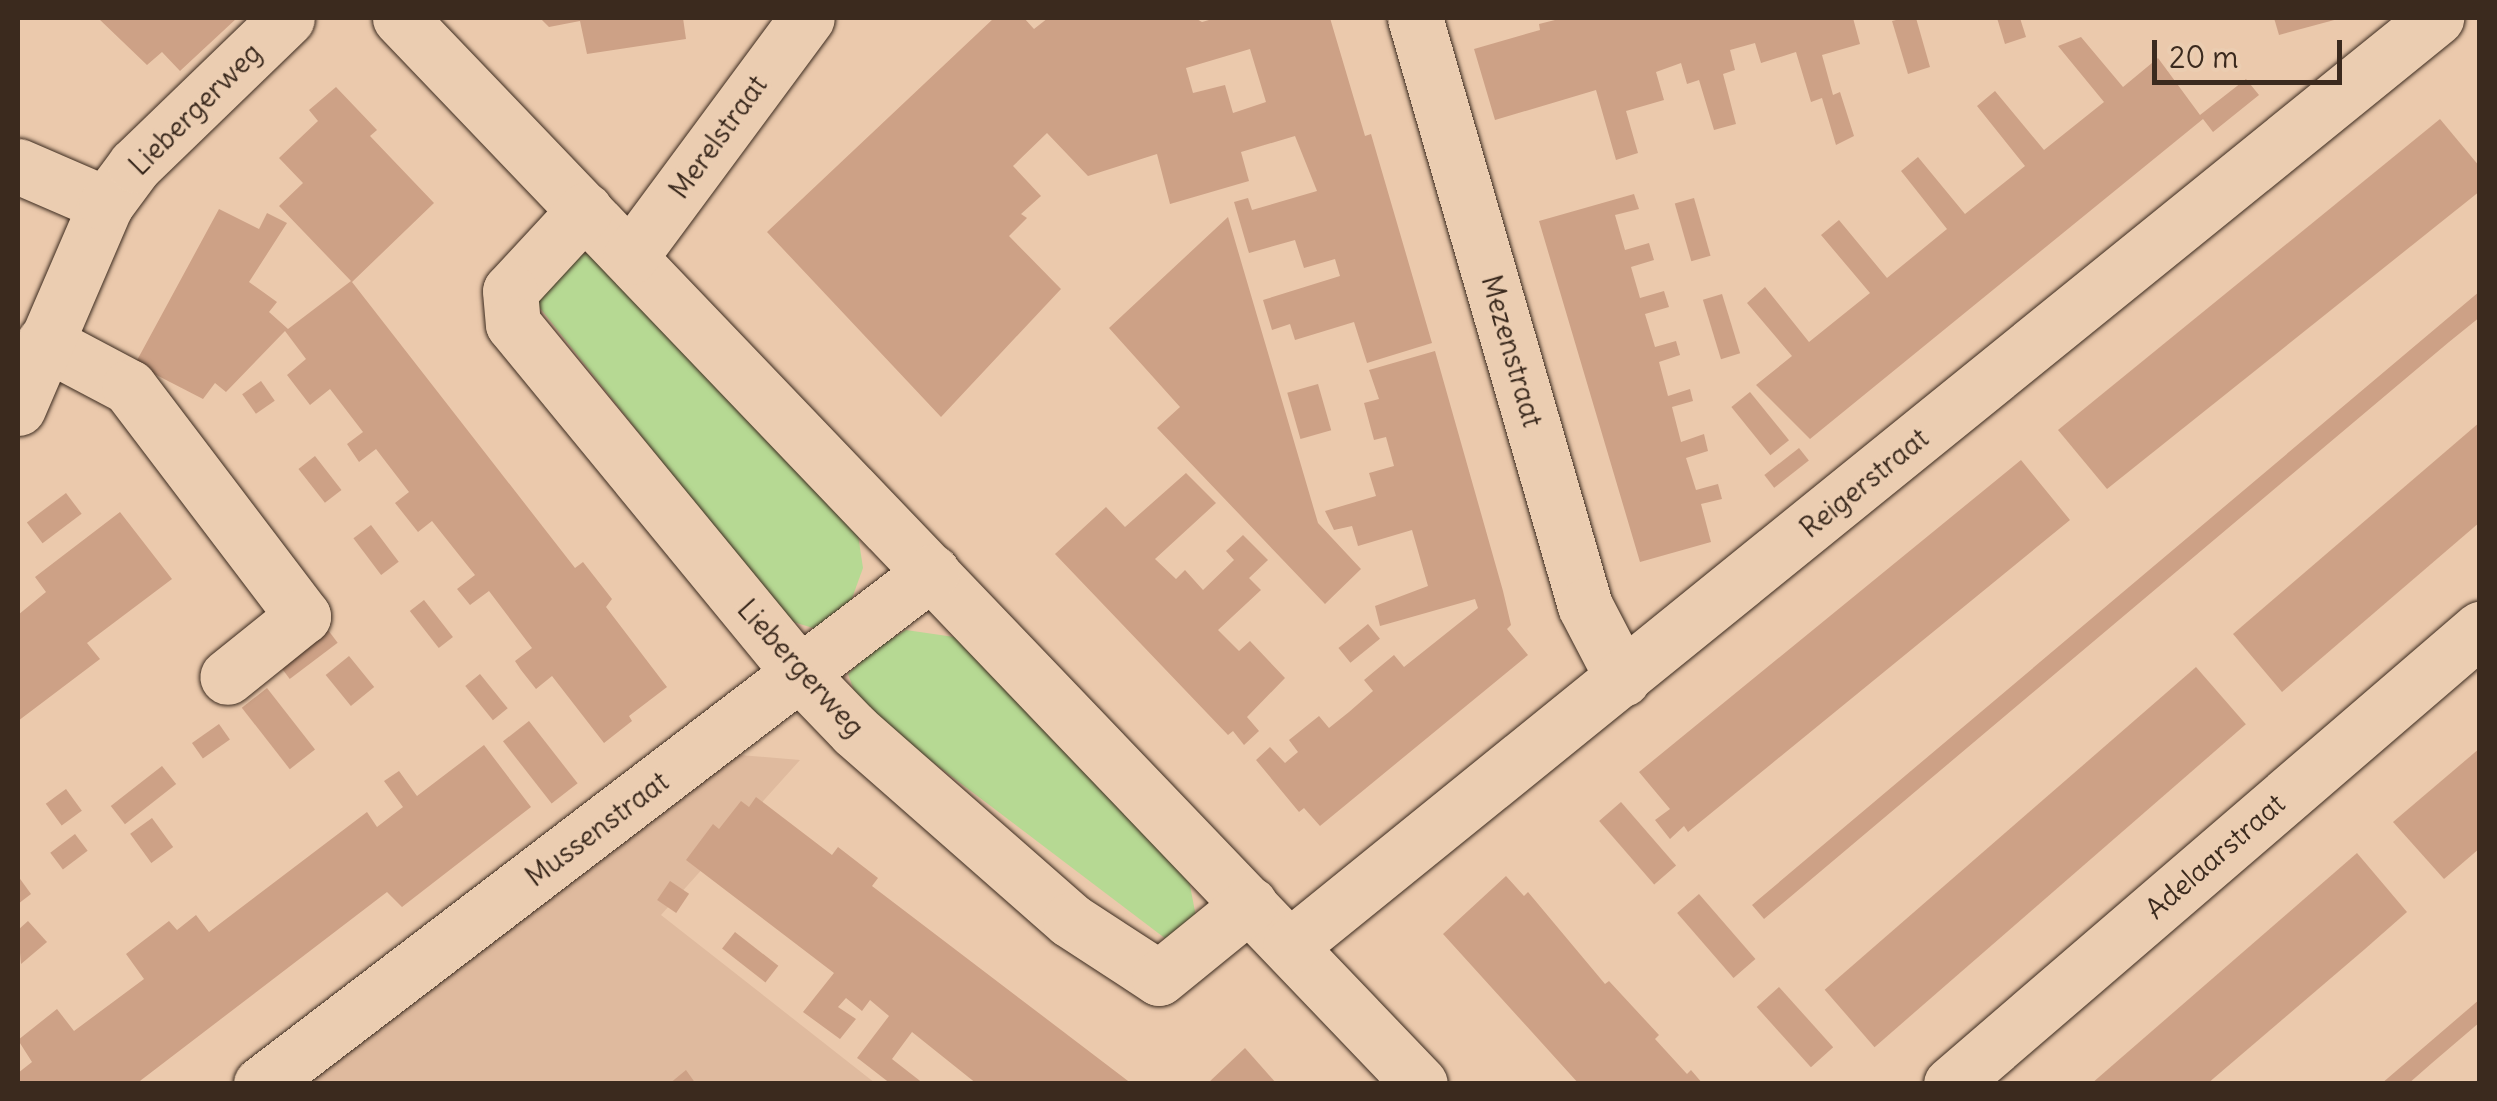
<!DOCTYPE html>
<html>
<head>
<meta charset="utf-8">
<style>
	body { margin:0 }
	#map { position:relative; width:2497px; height:1101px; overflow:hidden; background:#ebc9ac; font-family:Delius,sans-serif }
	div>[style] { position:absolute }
	.built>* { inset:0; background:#dfba9e }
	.green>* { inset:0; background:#b6d993 }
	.building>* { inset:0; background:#cda186; transform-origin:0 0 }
	.roads { filter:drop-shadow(0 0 2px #3b2a1e) drop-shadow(0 0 2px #3b2a1e) }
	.street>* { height:55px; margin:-27.5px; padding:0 27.5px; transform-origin:27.5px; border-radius:27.5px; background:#ebcdb1 }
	span { translate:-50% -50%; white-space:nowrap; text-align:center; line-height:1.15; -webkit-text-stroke:8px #ebcdb1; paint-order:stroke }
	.street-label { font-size:28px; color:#3b2a1e }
	.frame { position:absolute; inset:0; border:20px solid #3b2a1e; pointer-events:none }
	.scale { position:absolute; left:2152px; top:40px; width:190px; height:45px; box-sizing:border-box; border:5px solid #3b2a1e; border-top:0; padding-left:12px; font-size:30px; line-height:35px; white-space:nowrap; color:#3b2a1e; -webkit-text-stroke:8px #ebcdb1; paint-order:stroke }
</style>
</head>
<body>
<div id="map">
	<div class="built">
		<div style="clip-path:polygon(703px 752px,800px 760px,661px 915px,875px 1083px,274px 1084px)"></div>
	</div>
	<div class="green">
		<div style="clip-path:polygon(596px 253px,858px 535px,863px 568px,851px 601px,816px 629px,787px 620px,529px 294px,562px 255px)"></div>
		<div style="clip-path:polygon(906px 630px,961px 638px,1189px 880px,1196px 917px,1166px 939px,860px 707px,848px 674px,874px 649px)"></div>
	</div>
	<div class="building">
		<div style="clip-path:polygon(98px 18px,237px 18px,180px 71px,162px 52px,147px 65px)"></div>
		<div style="clip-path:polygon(540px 18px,683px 18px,686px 39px,587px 54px,580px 21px,549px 27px)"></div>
		<div style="clip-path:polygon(evenodd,994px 18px,1024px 18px,1034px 29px,1048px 18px,1195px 18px,1202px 22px,1216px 18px,1330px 18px,1365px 136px,1371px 134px,1432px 343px,1367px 363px,1354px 322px,1295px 340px,1290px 324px,1272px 330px,1263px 300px,1340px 276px,1335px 259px,1304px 268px,1295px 240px,1249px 253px,1248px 250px,1234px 202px,1248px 198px,1252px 210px,1317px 191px,1295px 136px,1241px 152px,1249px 181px,1170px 204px,1157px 154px,1088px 176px,1047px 133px,1013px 166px,1041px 196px,1021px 214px,1027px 218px,1009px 236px,1061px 289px,941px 417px,767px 232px,994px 18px,1250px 49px,1266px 102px,1233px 113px,1225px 85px,1193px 93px,1186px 68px,1250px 49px)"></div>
		<div style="clip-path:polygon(1563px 18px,1853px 18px,1860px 44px,1822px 55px,1833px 95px,1840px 92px,1854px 136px,1836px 145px,1822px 98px,1811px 102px,1796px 52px,1761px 63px,1755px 43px,1730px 50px,1735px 70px,1723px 74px,1736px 124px,1714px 130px,1699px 80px,1687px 84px,1681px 63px,1656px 72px,1664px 100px,1626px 111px,1638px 153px,1616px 160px,1596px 90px,1495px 120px,1474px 49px,1540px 30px,1539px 24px)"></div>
		<div style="clip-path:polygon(1904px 18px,1916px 18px,1930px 67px,1908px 74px,1892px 21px)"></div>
		<div style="clip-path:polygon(1997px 18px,2020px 18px,2026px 37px,2005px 44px)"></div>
		<div style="clip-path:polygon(2274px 18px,2338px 18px,2338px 19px,2279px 35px)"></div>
		<div style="clip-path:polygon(2081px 37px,2123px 87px,2158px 58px,2200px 115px,2246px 79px,2259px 95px,2213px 132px,2203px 119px,1810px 439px,1756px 385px,1792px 356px,1747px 303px,1765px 287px,1809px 342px,1870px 293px,1821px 235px,1839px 220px,1887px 278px,1947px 229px,1901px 171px,1918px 157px,1965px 214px,2025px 166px,1977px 106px,1995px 91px,2044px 150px,2104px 102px,2058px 46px)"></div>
		<div style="clip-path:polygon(336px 87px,377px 130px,370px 136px,434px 203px,352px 282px,575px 568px,583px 562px,612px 599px,606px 607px,667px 687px,629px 716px,632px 721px,604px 743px,552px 676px,536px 689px,521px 670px,515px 661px,532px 648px,489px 591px,470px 605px,457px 589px,475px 575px,432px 521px,418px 532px,395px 503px,409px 492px,376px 449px,359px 462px,347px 444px,363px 432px,330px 389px,310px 405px,287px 375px,306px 359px,285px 331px,226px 392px,215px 383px,203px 399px,135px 364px,219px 209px,259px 229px,267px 213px,287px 223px,249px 282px,277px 302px,269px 312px,288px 329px,351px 281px,279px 206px,303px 183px,279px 158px,318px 121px,309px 110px)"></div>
		<div style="clip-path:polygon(2440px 119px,2480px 167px,2480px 191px,2107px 489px,2058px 430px)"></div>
		<div style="clip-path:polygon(1634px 194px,1639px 209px,1615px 215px,1625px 250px,1649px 243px,1654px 260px,1631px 267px,1640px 298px,1664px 291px,1669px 307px,1645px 314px,1655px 347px,1676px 341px,1680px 355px,1659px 362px,1668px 396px,1690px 389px,1693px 401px,1672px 407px,1681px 442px,1704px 434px,1708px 451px,1686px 458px,1696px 490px,1718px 484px,1722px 499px,1701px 504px,1711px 542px,1640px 562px,1539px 221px)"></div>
		<div style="left:1694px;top:198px;width:60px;height:20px;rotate:74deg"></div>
		<div style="clip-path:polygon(1228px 217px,1318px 523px,1361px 569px,1325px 604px,1157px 428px,1180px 407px,1109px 328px)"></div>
		<div style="clip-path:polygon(2480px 291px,2480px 317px,2449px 342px,1764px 919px,1752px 905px)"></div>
		<div style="left:1722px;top:294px;width:62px;height:20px;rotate:73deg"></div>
		<div style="clip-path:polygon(1435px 351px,1503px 591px,1511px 625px,1507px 629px,1528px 655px,1320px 826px,1304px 808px,1299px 812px,1256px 760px,1270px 747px,1285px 763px,1298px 752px,1289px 740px,1319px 716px,1329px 728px,1349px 712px,1373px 691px,1364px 680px,1394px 655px,1404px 667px,1478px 608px,1475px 599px,1380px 626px,1375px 606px,1428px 586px,1412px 530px,1358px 546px,1352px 526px,1334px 530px,1325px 511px,1376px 496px,1369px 473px,1394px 466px,1386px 437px,1374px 440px,1364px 403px,1379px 399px,1369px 370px)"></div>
		<div style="left:261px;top:381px;width:24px;height:23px;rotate:55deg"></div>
		<div style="left:1318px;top:384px;width:48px;height:32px;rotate:74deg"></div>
		<div style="left:1750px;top:392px;width:62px;height:24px;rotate:51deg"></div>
		<div style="clip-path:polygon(2480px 422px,2480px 522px,2282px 692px,2233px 634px)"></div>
		<div style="left:1799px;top:448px;width:16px;height:44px;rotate:52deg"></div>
		<div style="left:315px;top:456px;width:43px;height:21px;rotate:52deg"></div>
		<div style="clip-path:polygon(2021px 460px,2070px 520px,1688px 832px,1684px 826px,1670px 839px,1655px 820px,1670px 809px,1639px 772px)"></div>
		<div style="clip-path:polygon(1186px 473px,1216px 503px,1155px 559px,1176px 579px,1185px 570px,1203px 590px,1234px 560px,1226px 551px,1243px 535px,1268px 560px,1249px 578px,1261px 590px,1218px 630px,1239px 651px,1250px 641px,1285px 678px,1247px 717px,1259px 731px,1244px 745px,1233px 731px,1228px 735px,1055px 554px,1106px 507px,1125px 527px)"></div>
		<div style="left:66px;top:493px;width:26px;height:49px;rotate:53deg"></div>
		<div style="clip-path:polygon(120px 512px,172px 579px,87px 643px,100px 659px,18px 721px,18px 615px,46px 592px,35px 577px)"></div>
		<div style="left:371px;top:525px;width:46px;height:22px;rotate:53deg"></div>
		<div style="left:424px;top:600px;width:47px;height:18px;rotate:52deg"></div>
		<div style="left:1368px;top:624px;width:19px;height:38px;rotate:51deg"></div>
		<div style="left:325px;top:626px;width:21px;height:60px;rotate:53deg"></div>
		<div style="left:349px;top:656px;width:40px;height:30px;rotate:51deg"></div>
		<div style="left:2196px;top:667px;width:76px;height:492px;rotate:49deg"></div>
		<div style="left:480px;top:674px;width:44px;height:19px;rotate:51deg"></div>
		<div style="left:267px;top:688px;width:78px;height:32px;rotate:52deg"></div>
		<div style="left:529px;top:721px;width:79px;height:33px;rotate:52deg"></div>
		<div style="left:219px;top:724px;width:19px;height:33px;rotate:55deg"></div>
		<div style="clip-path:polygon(484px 745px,531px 807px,402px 907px,387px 892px,136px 1084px,18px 1084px,18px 1073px,32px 1062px,18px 1040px,57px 1009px,74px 1031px,144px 979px,126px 954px,169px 921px,177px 930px,196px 915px,209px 932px,367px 812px,377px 827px,403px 807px,384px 781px,399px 771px,417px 796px)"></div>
		<div style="clip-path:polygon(2480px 748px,2480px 848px,2444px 879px,2393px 822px)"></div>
		<div style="left:162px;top:766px;width:23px;height:65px;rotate:52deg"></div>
		<div style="left:66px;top:789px;width:27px;height:25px;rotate:54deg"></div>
		<div style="clip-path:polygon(756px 797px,832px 855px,838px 847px,878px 878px,872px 886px,1132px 1084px,977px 1084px,912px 1032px,892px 1059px,924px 1084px,891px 1084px,860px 1060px,857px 1058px,889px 1016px,870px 1000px,862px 1011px,846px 998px,838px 1007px,856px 1019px,840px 1039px,803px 1012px,834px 973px,686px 860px,713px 824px,719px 829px,741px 801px,749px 807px)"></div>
		<div style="left:1621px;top:802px;width:84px;height:29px;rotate:49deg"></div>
		<div style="left:152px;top:818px;width:36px;height:27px;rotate:54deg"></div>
		<div style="left:75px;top:834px;width:21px;height:31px;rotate:53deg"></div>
		<div style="clip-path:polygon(2357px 853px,2407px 912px,2365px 949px,2207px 1084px,2091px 1084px)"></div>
		<div style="clip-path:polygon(18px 876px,31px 894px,18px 904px)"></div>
		<div style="clip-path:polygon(1506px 876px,1524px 896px,1528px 892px,1605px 984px,1609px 981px,1659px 1035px,1655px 1039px,1687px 1074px,1691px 1070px,1703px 1084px,1579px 1084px,1443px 934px)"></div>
		<div style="left:670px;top:881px;width:23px;height:23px;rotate:34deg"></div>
		<div style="left:1699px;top:894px;width:86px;height:29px;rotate:49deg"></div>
		<div style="clip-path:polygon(28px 921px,47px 942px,21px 964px,18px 930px)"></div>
		<div style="left:735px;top:932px;width:55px;height:21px;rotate:38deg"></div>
		<div style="left:1779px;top:987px;width:81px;height:30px;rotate:48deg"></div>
		<div style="clip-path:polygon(2480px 999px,2480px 1022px,2432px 1063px,2408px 1084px,2381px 1084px)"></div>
		<div style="clip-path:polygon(1245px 1048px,1277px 1084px,1207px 1084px)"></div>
		<div style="clip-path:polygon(686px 1070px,696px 1084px,669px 1084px)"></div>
	</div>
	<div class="roads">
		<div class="street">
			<div style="left:400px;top:18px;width:1475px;rotate:46.26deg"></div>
			<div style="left:1415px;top:18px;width:612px;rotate:73.87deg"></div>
			<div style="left:1585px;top:606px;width:82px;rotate:62.5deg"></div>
			<div style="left:18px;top:166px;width:96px;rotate:23.4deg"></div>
			<div style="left:585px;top:210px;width:110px;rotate:132.8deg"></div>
			<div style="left:510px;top:291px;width:33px;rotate:85deg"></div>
			<div style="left:513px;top:324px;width:454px;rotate:50.6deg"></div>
			<div style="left:801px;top:675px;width:78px;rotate:46deg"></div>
			<div style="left:855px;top:731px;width:286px;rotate:41.3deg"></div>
			<div style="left:1070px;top:920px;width:106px;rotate:33.1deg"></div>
			<div style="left:1159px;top:978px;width:117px;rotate:-39.1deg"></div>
			<div style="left:630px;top:257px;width:297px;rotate:-53.5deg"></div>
			<div style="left:44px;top:342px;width:96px;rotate:27.9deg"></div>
			<div style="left:129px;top:387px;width:288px;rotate:52.8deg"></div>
			<div style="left:303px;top:616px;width:97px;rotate:141.2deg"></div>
			<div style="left:18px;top:408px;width:222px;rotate:-66.7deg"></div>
			<div style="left:106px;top:204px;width:49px;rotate:-53.4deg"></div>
			<div style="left:135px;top:165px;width:211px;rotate:-44deg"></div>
			<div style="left:1290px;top:946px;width:1475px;rotate:-39deg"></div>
			<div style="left:261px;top:1084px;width:844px;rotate:-37.35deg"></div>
			<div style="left:1951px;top:1084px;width:698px;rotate:-40.7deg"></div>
		</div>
	</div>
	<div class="street-label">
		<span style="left:195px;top:109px;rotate:-45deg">Liebergerweg</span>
		<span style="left:718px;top:137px;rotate:-54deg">Merelstraat</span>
		<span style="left:1512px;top:351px;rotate:74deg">Mezenstraat</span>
		<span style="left:1864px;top:483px;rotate:-39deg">Reigerstraat</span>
		<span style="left:801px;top:668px;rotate:48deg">Liebergerweg</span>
		<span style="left:597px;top:829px;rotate:-37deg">Mussenstraat</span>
		<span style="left:2215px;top:856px;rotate:-41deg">Adelaarstraat</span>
	</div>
	<div class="frame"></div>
	<div class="scale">20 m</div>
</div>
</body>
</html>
